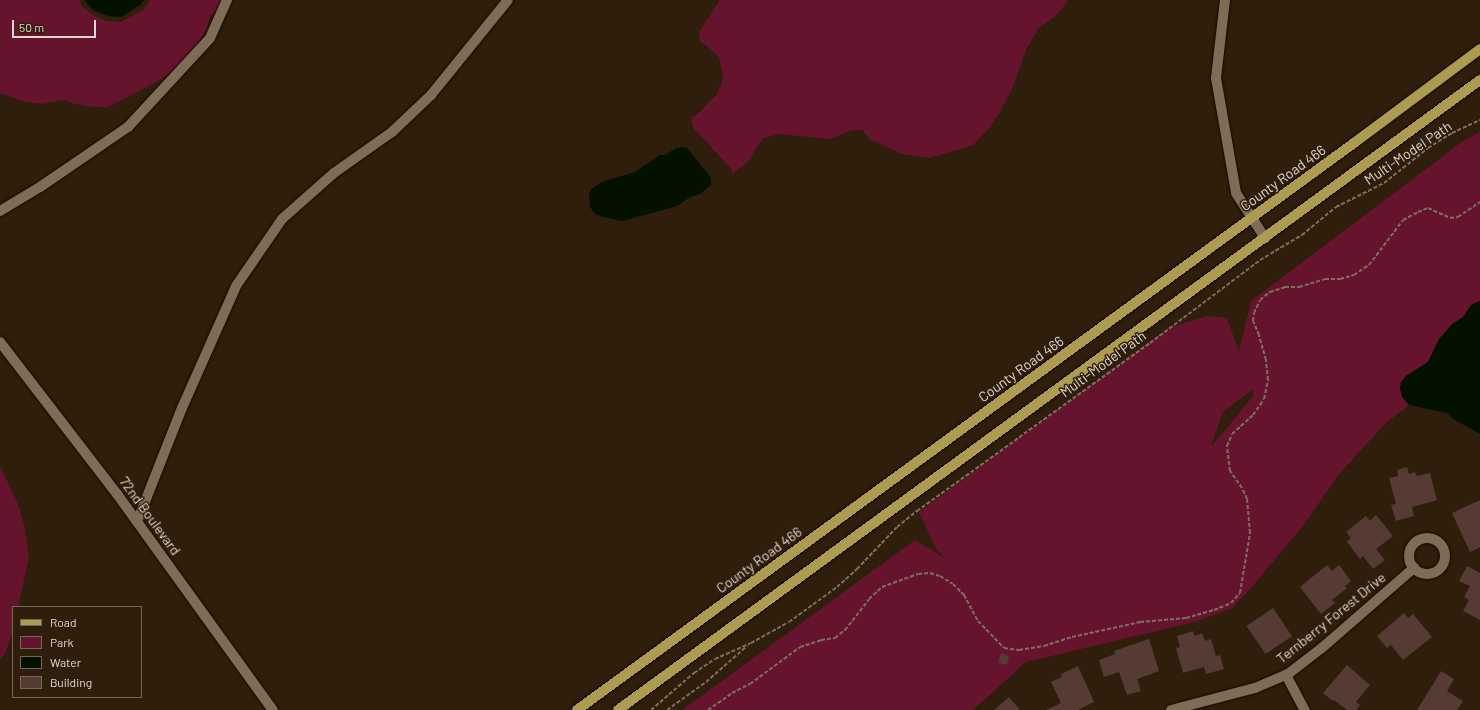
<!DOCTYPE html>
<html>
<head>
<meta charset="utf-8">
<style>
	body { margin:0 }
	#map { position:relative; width:1480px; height:710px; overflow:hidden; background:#2e1e0b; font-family:Barlow,sans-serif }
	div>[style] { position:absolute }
	.green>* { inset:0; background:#66142e }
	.water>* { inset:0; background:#041000 }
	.building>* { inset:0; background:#553b33; transform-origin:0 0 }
	.path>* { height:2px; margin-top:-1px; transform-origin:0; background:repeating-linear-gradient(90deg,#7d6f5f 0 4px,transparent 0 6px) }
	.roads { filter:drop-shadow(0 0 1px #160800) drop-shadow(0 0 1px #160800) }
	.minor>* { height:10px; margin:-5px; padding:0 5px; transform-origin:5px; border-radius:5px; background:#7f6c57 }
	.minor>.ring { margin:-5px; padding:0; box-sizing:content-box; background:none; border:10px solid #7f6c57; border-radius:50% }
	.major>* { height:10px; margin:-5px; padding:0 5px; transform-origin:5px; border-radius:5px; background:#ac9b50 }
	span { translate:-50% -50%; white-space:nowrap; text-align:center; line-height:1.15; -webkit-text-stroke:3px #2e1e0b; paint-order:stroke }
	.street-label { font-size:14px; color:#e2d7cc }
	.legend { position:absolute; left:12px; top:606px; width:130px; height:92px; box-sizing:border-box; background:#2e1e0b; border:1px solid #766858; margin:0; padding:5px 7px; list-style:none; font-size:12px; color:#e2d7cc }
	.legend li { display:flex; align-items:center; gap:8px; height:20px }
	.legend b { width:20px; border:1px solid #766858 }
	.scale { position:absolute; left:12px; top:20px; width:84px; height:18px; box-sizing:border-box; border:2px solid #e2d7cc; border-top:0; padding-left:5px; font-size:12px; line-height:14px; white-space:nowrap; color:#e2d7cc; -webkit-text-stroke:3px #2e1e0b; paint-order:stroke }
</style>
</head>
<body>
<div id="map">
	<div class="green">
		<div style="clip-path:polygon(0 0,79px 0,82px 7px,92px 14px,106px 21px,121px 22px,143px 10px,150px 0,224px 0,210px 17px,206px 31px,194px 48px,181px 63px,162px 79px,108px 107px,94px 107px,71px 103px,65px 100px,41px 104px,26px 102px,0 93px)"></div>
		<div style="clip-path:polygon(720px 0,1068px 0,1058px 14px,1038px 29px,1026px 50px,1012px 89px,1000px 112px,989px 128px,973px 145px,930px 158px,902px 154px,871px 140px,862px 130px,852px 130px,830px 139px,779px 134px,763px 138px,749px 160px,733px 174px,730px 167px,693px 128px,691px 117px,697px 115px,717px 94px,722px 82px,723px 75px,719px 58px,714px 52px,700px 41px,699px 32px)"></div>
		<div style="clip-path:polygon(evenodd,1480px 132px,1480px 301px,1471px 305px,1463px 317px,1435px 347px,1428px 362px,1406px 376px,1400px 388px,1402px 397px,1409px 405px,1385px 424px,1339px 474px,1303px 526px,1250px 589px,1232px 608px,1195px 622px,1026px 662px,973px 710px,682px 710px,915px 540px,945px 558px,936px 549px,919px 512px,1168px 328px,1207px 316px,1227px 318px,1239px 352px,1251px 301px,1463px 141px,1480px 132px,1252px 390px,1254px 395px,1216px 441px,1211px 445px,1223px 412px,1252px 390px)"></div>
		<div style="clip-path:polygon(0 466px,18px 504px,24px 525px,29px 557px,18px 607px,13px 607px,13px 630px,5px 654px,0 659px)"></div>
	</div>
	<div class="water">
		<div style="clip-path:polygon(84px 0,144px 0,140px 5px,121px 17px,108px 16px,93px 10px)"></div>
		<div style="clip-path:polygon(682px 147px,687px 148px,697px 160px,711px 178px,711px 185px,700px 194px,690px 197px,677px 206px,623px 221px,603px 217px,595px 214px,590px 207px,589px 196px,591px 189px,602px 182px,635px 172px,660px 155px,665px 155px,676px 148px)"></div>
		<div style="clip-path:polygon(1480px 301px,1480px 434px,1453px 419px,1447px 413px,1409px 405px,1402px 397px,1400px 388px,1401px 382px,1406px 376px,1428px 362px,1439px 339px,1452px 324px,1463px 317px,1471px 305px)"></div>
	</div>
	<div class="building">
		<div style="clip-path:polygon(1407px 467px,1409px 474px,1415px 472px,1417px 476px,1430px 473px,1437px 500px,1412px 507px,1414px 516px,1396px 521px,1391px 505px,1396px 504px,1389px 478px,1398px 476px,1397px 470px)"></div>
		<div style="clip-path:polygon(1480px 500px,1480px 547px,1470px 552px,1452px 513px)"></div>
		<div style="clip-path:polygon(1376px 515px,1393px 536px,1376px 549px,1385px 560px,1373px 569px,1363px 556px,1360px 559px,1347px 542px,1351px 538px,1346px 532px,1366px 516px,1370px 521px)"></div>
		<div style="clip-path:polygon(1327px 565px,1332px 571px,1339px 565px,1351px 581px,1345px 586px,1347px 588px,1332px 600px,1335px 603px,1321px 614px,1300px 587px)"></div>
		<div style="clip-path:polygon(1467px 566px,1480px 573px,1480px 620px,1463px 611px,1469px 600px,1464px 597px,1470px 586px,1459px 581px)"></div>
		<div style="left:1273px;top:608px;width:34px;height:32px;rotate:56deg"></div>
		<div style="clip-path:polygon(1404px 613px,1408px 618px,1413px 614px,1432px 637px,1403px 660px,1391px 645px,1387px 648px,1377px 636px)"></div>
		<div style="clip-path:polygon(1193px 631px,1195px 636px,1202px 633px,1205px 641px,1211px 639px,1216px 656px,1220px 655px,1224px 669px,1206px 674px,1204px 667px,1183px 673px,1176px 648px,1180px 647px,1177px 636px)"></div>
		<div style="clip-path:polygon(1149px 639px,1159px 671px,1137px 679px,1141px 691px,1127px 695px,1119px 672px,1104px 677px,1099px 660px,1115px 654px,1114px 651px)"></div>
		<div style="clip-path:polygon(1001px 653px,1009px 656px,1007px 665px,998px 663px)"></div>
		<div style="clip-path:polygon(1347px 665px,1370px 685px,1356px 702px,1360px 705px,1356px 710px,1347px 710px,1334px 700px,1333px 701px,1323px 693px)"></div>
		<div style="clip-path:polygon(1078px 666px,1094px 702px,1078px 710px,1046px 710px,1061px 703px,1051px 682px,1062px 677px,1061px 674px)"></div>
		<div style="clip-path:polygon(1441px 671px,1454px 679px,1447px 691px,1463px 701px,1457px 710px,1417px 710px)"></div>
		<div style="clip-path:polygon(1009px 697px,1020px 710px,994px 710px)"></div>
	</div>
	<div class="path">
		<div style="left:651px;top:710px;width:57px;rotate:-40.7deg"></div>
		<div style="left:694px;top:673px;width:25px;rotate:-34deg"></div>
		<div style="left:715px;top:659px;width:39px;rotate:-24deg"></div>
		<div style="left:751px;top:643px;width:43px;rotate:-28.9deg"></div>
		<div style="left:789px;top:622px;width:59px;rotate:-36.1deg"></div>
		<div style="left:837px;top:587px;width:27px;rotate:-42deg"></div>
		<div style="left:857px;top:569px;width:58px;rotate:-46.4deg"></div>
		<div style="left:897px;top:527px;width:26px;rotate:-39deg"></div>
		<div style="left:917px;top:511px;width:287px;rotate:-35.8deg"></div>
		<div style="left:1150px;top:343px;width:138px;rotate:-37deg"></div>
		<div style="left:1260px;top:260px;width:49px;rotate:-30.8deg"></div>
		<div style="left:1302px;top:235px;width:44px;rotate:-39.5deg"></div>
		<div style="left:1336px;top:207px;width:54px;rotate:-26.6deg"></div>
		<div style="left:1384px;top:183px;width:56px;rotate:-38.5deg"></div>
		<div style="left:1428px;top:148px;width:28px;rotate:-32deg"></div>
		<div style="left:1452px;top:133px;width:31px;rotate:-25deg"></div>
		<div style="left:667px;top:710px;width:48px;rotate:-35.7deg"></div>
		<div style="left:706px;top:682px;width:55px;rotate:-41.3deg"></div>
		<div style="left:708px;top:710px;width:29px;rotate:-35deg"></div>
		<div style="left:732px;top:693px;width:20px;rotate:-27deg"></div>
		<div style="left:750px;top:684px;width:62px;rotate:-36.5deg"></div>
		<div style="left:800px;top:647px;width:22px;rotate:-18deg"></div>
		<div style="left:821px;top:640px;width:14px;rotate:-8deg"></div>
		<div style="left:835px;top:638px;width:13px;rotate:-39deg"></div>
		<div style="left:845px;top:630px;width:39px;rotate:-52deg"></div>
		<div style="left:869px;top:599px;width:18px;rotate:-43deg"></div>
		<div style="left:882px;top:587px;width:38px;rotate:-20deg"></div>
		<div style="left:918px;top:574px;width:12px;rotate:-5deg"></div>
		<div style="left:930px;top:573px;width:10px;rotate:17deg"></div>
		<div style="left:940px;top:576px;width:15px;rotate:32deg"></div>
		<div style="left:953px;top:584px;width:16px;rotate:45deg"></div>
		<div style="left:964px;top:595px;width:30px;rotate:62deg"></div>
		<div style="left:978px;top:621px;width:37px;rotate:46deg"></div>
		<div style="left:1004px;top:648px;width:15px;rotate:8deg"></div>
		<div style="left:1019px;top:650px;width:25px;rotate:-9deg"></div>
		<div style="left:1044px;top:646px;width:29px;rotate:-18deg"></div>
		<div style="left:1072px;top:637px;width:70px;rotate:-12.4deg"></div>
		<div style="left:1140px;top:622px;width:46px;rotate:-5deg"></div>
		<div style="left:1186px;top:618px;width:29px;rotate:-16deg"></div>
		<div style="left:1214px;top:610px;width:18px;rotate:-22deg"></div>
		<div style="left:1231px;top:603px;width:13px;rotate:-48deg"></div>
		<div style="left:1240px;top:593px;width:61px;rotate:-80.5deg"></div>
		<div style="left:1250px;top:533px;width:34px;rotate:-95deg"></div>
		<div style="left:1247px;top:499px;width:12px;rotate:-114deg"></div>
		<div style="left:1242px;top:488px;width:21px;rotate:-125deg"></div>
		<div style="left:1230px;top:471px;width:25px;rotate:-97deg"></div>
		<div style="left:1227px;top:446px;width:13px;rotate:-67deg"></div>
		<div style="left:1232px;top:434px;width:28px;rotate:-42deg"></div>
		<div style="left:1253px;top:415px;width:19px;rotate:-55deg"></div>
		<div style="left:1264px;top:399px;width:19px;rotate:-78deg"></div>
		<div style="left:1268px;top:380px;width:20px;rotate:-96deg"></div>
		<div style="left:1266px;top:360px;width:26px;rotate:-106deg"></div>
		<div style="left:1259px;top:335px;width:15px;rotate:-113deg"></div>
		<div style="left:1253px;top:321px;width:8px;rotate:-83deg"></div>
		<div style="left:1254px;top:313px;width:14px;rotate:-65deg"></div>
		<div style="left:1260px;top:300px;width:13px;rotate:-39deg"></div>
		<div style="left:1270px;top:292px;width:16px;rotate:-18deg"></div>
		<div style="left:1285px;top:287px;width:14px"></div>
		<div style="left:1299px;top:287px;width:27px;rotate:-17deg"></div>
		<div style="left:1325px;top:279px;width:15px"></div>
		<div style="left:1340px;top:279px;width:15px;rotate:-16deg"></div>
		<div style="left:1354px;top:275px;width:18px;rotate:-34deg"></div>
		<div style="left:1369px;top:265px;width:56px;rotate:-52.9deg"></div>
		<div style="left:1403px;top:220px;width:17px;rotate:-28deg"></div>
		<div style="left:1418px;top:212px;width:11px;rotate:-22deg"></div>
		<div style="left:1428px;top:208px;width:24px;rotate:24deg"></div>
		<div style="left:1450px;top:218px;width:8px;rotate:-7deg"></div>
		<div style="left:1458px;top:217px;width:27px;rotate:-34deg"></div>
	</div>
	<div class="roads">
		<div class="minor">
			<div style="left:1225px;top:0;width:79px;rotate:96.6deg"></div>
			<div style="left:1216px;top:78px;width:117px;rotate:80.1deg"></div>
			<div style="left:1236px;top:193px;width:54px;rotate:57.2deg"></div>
			<div style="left:0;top:211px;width:47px;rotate:-31deg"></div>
			<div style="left:40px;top:187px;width:107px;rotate:-34.3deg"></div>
			<div style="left:128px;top:127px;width:121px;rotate:-47.3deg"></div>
			<div style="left:210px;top:38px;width:42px;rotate:-65.9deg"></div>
			<div style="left:0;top:342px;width:192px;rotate:52.4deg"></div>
			<div style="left:117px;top:494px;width:266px;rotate:54.2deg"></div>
			<div style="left:137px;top:522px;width:123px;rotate:-68.5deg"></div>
			<div style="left:182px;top:408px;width:133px;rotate:-66.1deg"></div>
			<div style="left:236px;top:286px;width:81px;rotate:-55.5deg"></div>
			<div style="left:282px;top:219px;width:69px;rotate:-41.5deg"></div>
			<div style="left:334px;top:173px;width:71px;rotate:-35.3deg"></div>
			<div style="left:392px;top:132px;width:54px;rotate:-43.5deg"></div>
			<div style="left:431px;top:95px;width:122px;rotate:-51deg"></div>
			<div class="ring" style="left:1409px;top:538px;width:26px;height:26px"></div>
			<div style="left:1286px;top:675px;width:40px;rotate:62deg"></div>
			<div style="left:1171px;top:710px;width:87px;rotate:-14.7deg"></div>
			<div style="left:1255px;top:688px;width:36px;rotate:-23deg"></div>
			<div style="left:1288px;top:674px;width:44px;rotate:-37.6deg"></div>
			<div style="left:1323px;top:647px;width:121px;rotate:-41deg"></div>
		</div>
		<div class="major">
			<div style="left:577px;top:710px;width:962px;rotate:-36.12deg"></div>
			<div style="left:1354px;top:143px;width:157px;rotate:-36.7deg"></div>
			<div style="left:618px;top:710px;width:1068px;rotate:-36.16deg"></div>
		</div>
	</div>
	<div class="street-label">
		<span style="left:1408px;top:153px;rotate:-34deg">Multi-Model Path</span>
		<span style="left:1283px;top:178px;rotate:-36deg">County Road 466</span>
		<span style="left:1103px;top:364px;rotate:-36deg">Multi-Model Path</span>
		<span style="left:1021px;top:369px;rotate:-36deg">County Road 466</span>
		<span style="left:150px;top:516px;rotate:54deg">72nd Boulevard</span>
		<span style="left:759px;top:560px;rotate:-36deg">County Road 466</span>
		<span style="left:1331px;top:618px;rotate:-39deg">Ternberry Forest Drive</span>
	</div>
	<ul class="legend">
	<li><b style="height:5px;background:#ac9b50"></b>Road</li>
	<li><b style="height:11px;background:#66142e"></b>Park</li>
	<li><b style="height:11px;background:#041000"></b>Water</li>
	<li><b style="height:11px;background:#553b33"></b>Building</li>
	</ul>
	<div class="scale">50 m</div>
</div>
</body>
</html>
